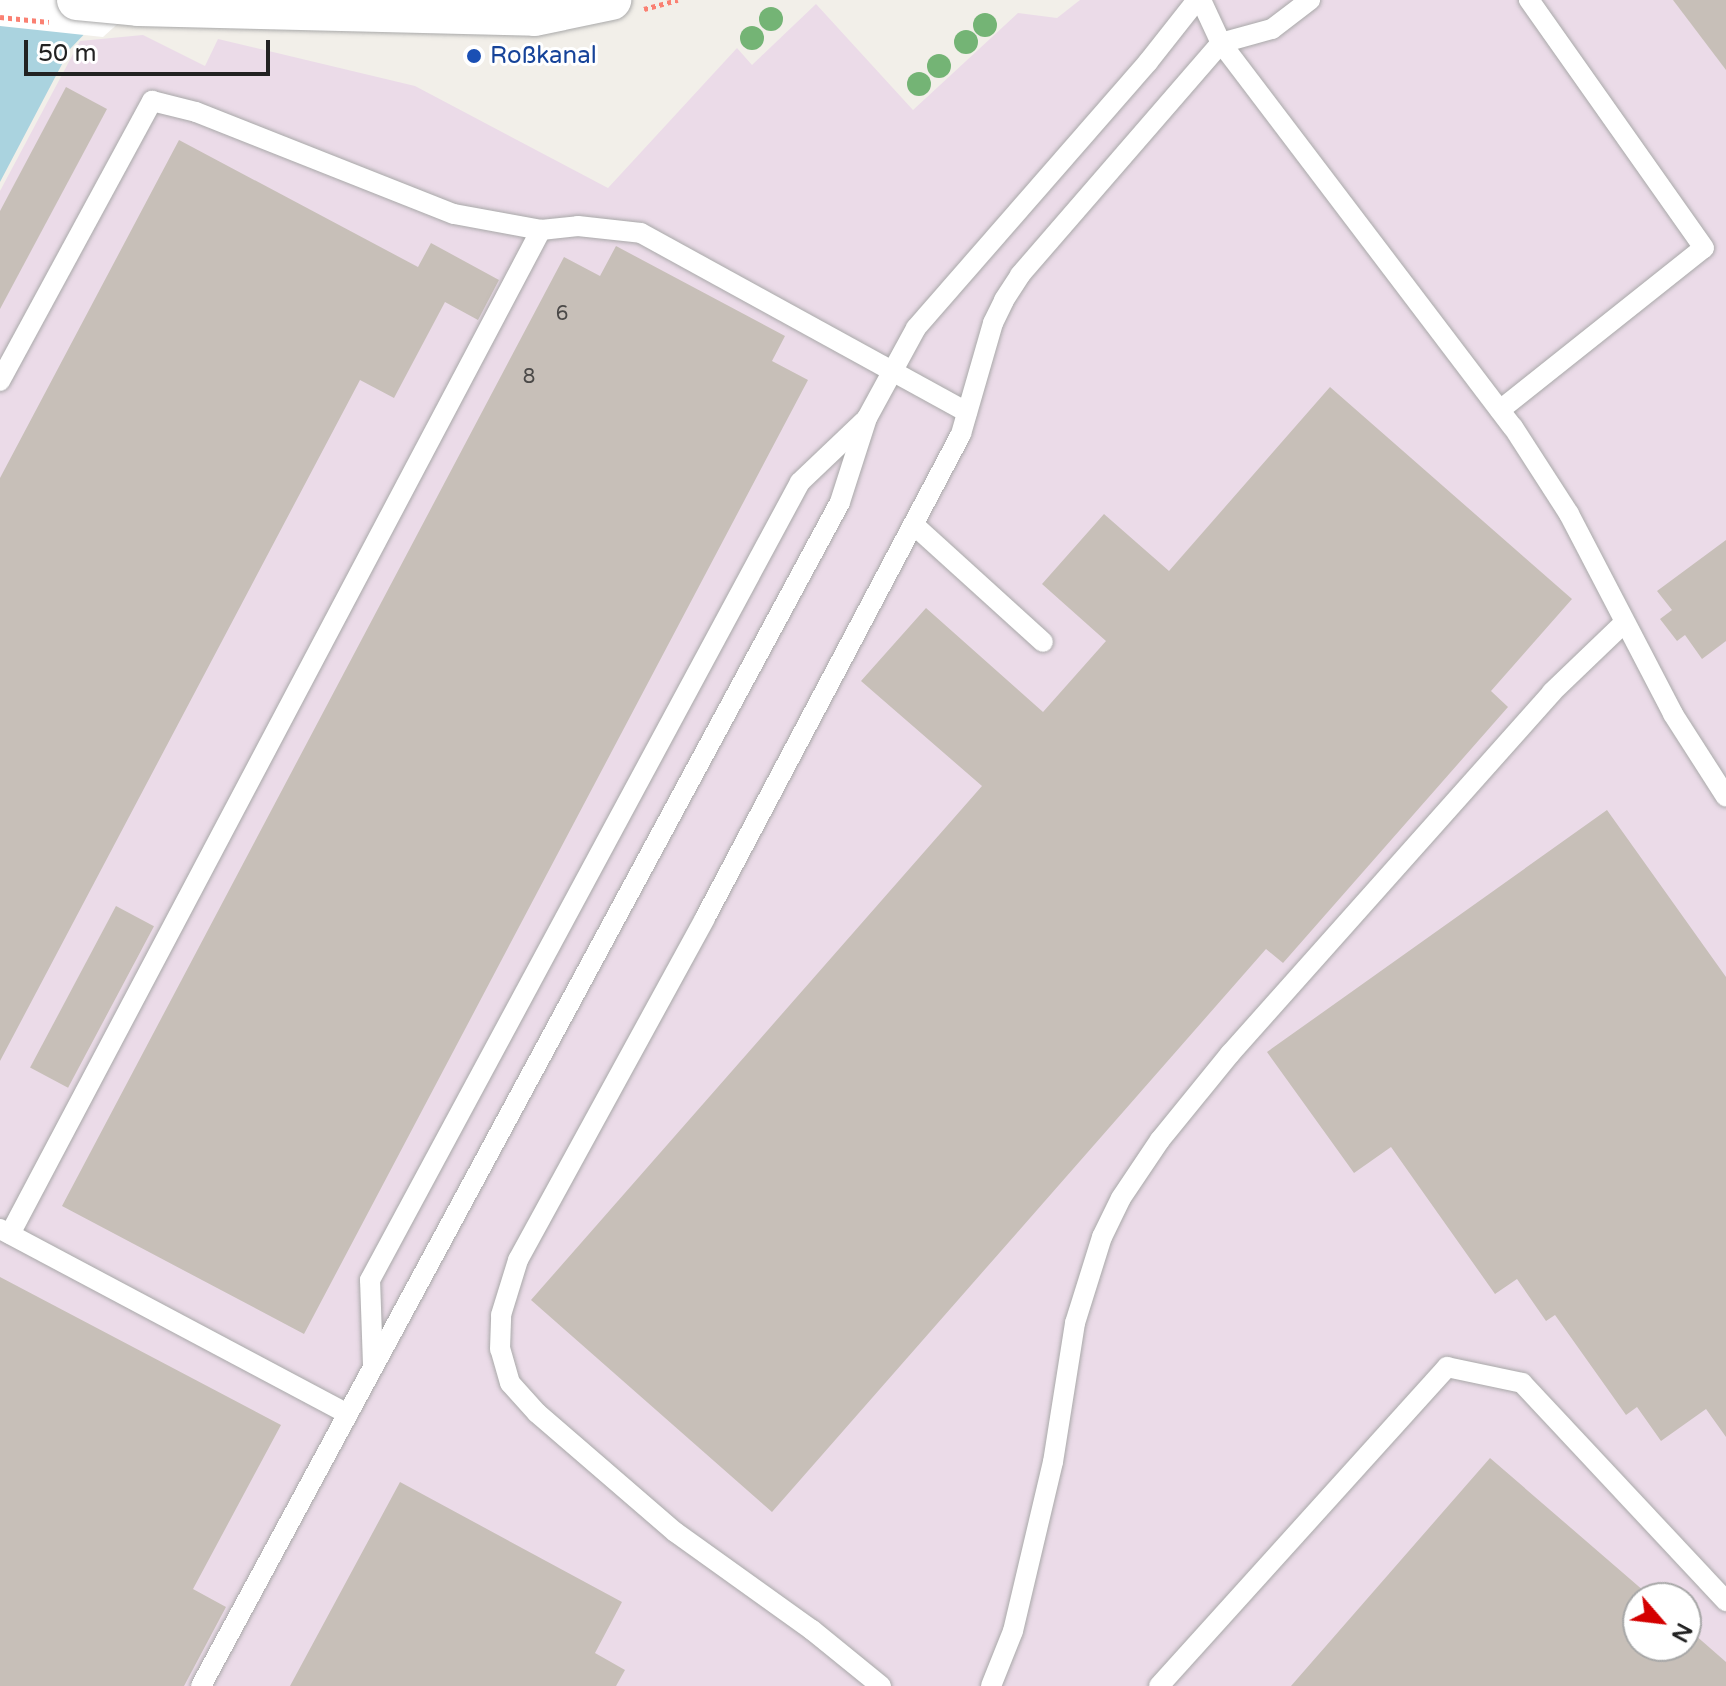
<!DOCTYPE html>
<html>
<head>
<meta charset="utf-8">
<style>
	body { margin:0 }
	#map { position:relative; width:1726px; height:1686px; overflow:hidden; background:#f2efe9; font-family:"Varela Round",sans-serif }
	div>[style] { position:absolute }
	.industrial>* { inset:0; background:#ebdbe8 }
	.water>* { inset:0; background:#aad3df }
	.pier>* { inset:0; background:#fff }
	.building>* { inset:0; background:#c7bfb8; transform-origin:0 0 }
	.path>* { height:5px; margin-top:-2.5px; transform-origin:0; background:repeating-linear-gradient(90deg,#fa8072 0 4px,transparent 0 8px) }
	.roads { filter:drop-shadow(0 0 2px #a9a9a9) drop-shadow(0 0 2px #a9a9a9) }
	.lane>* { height:20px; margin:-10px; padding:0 10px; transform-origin:10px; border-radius:10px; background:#fff }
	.street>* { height:40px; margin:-20px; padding:0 20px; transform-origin:20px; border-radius:20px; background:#fff }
	.trees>* { width:24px; height:24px; margin:-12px; border-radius:50%; background:#74b475 }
	.dots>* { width:22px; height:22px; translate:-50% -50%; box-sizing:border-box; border:4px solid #fff; border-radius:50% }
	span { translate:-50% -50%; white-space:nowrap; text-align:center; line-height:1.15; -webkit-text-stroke:6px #fff; paint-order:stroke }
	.number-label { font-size:20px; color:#4b4948 }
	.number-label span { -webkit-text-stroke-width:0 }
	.transit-label { font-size:24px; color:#164399 }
	.left { translate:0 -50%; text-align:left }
	.north { position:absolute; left:1622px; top:1582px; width:80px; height:80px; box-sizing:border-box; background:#fff; border:2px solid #a7a7a7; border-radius:50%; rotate:118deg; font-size:22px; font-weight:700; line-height:32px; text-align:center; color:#222 }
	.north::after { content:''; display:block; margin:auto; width:28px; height:36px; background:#d40000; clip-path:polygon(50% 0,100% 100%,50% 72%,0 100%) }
	.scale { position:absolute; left:24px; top:40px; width:246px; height:36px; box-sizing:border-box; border:4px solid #222; border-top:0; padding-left:10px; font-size:24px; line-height:28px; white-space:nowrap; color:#222; -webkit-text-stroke:6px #fff; paint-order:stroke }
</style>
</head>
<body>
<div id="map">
	<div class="industrial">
		<div style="clip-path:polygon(evenodd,1080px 0,1726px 0,1726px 1686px,0 1686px,0 191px,80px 41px,143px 35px,205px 66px,218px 39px,415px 86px,608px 188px,737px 48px,752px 65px,816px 4px,913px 110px,1018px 13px,1057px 18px,1080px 0,1638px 1598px,1686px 1598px,1686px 1646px,1638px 1646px,1638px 1598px)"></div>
	</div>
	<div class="water">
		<div style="clip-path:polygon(0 0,117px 0,70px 49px,0 182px)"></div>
	</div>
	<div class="pier">
		<div style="clip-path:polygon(0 0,144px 0,103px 37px,0 26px)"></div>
	</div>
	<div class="building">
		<div style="clip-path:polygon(1673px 0,1726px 0,1726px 70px)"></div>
		<div style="clip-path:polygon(66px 87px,107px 109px,0 309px,0 211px)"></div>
		<div style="clip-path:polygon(179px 140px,418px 267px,431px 243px,499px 280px,478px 320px,445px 302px,394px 398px,360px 380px,0 1061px,0 478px)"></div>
		<div style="clip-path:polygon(616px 246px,785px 336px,772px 361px,808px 380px,304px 1334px,62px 1206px,564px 257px,600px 276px)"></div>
		<div style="clip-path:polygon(1330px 387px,1572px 599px,1491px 691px,1508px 707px,1283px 963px,1266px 949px,772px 1512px,531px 1300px,982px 786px,861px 681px,926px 608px,1043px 712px,1106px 641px,1042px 584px,1104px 514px,1169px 571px)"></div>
		<div style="clip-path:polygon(1726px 540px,1726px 641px,1702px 659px,1685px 635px,1677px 641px,1660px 619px,1672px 610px,1657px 591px)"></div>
		<div style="clip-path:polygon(1607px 810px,1726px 977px,1726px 1437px,1706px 1409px,1661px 1441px,1637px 1407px,1626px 1415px,1555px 1315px,1546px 1321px,1517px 1279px,1495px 1294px,1391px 1147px,1354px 1173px,1267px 1052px)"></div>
		<div style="left:116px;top:906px;width:43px;height:183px;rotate:28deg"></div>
		<div style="clip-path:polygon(0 1277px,281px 1425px,193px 1589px,226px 1607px,184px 1686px,0 1686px)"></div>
		<div style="clip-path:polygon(1490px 1458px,1652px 1598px,1638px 1598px,1638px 1646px,1686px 1646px,1686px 1627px,1726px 1662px,1726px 1686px,1291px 1686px)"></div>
		<div style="clip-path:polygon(400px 1482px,622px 1602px,595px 1653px,625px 1670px,616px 1686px,290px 1686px)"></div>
	</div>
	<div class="path">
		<div style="left:644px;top:9px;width:35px;rotate:-15deg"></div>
		<div style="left:0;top:17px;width:49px;rotate:5.8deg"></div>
	</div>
	<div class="roads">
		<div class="lane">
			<div style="left:1201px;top:0;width:47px;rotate:65.1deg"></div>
			<div style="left:1221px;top:43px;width:482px;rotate:52.8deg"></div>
			<div style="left:1513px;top:427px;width:103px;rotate:57.2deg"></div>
			<div style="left:1569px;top:514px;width:225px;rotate:62.5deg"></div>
			<div style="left:1673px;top:714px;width:98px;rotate:57.4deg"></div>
			<div style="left:0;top:381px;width:319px;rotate:-61.5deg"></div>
			<div style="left:152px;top:101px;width:45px;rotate:14deg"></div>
			<div style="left:196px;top:112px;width:277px;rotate:21.6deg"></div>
			<div style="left:454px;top:214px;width:88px;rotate:10.4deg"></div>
			<div style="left:541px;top:230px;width:37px;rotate:-6deg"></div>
			<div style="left:578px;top:226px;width:63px;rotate:6.3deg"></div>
			<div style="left:641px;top:233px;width:372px;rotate:28.8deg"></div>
			<div style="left:1500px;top:410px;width:260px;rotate:-38.5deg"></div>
			<div style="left:1704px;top:248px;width:304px;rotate:-125.2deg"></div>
			<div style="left:914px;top:525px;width:174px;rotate:42.2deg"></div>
			<div style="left:0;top:1229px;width:394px;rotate:28deg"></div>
			<div style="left:10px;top:1234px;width:1136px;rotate:-62.13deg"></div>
			<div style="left:373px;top:1365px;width:85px;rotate:-92deg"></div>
			<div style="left:370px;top:1280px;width:906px;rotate:-61.68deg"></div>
			<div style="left:800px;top:482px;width:88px;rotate:-43.6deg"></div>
			<div style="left:201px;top:1686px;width:1345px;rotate:-61.64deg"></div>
			<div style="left:840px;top:502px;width:88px;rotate:-72.2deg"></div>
			<div style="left:867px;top:418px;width:102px;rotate:-61.4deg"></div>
			<div style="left:916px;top:328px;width:353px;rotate:-48.9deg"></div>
			<div style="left:1148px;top:62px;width:79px;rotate:-51.7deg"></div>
			<div style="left:881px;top:1686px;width:89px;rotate:-140.9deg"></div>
			<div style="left:812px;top:1630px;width:168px;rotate:-144.4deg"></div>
			<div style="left:675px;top:1532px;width:182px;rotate:-139.2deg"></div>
			<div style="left:537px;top:1413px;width:40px;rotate:-132deg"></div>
			<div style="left:510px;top:1383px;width:35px;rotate:-106deg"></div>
			<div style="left:500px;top:1349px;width:34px;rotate:-88deg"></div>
			<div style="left:501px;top:1315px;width:58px;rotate:-72.8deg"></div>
			<div style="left:518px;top:1260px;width:390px;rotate:-61.3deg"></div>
			<div style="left:705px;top:918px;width:548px;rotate:-62.12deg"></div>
			<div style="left:961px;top:434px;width:116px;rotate:-73.9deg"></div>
			<div style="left:993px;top:323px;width:25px;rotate:-64deg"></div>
			<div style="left:1004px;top:300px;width:30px;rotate:-57deg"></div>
			<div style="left:1020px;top:275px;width:307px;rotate:-49.1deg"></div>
			<div style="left:1221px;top:43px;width:53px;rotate:-15.4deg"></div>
			<div style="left:1272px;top:29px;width:48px;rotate:-37.3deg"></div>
			<div style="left:991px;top:1686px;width:59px;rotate:-68.2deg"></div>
			<div style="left:1013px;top:1631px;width:174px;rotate:-76.7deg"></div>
			<div style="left:1053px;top:1462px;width:141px;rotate:-81deg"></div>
			<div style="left:1075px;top:1323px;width:90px;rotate:-72.6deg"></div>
			<div style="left:1102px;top:1237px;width:43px;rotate:-64deg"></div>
			<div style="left:1121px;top:1198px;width:70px;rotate:-56.1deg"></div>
			<div style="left:1160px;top:1140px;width:111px;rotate:-50.9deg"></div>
			<div style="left:1230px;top:1054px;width:484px;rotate:-48.3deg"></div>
			<div style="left:1552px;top:692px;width:98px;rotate:-43.8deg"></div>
			<div style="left:1159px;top:1686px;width:430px;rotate:-47.9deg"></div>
			<div style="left:1447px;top:1367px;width:77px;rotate:12deg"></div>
			<div style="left:1522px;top:1383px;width:299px;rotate:46.9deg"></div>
		</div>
		<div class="street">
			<div style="left:77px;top:0;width:61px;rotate:5.6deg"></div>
			<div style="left:138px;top:6px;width:397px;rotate:1.4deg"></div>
			<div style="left:535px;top:16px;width:78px;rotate:-11.9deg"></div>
		</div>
	</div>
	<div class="trees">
		<div style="left:771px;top:19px"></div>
		<div style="left:985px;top:25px"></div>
		<div style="left:752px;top:38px"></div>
		<div style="left:966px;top:42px"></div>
		<div style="left:939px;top:66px"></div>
		<div style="left:919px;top:84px"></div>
	</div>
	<div class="dots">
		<div style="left:474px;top:56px;background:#1a4fb4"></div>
	</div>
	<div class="number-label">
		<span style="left:562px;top:314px">6</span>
		<span style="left:529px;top:377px">8</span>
	</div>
	<div class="transit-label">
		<span class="left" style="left:490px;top:56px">Roßkanal</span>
	</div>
	<div class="north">N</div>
	<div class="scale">50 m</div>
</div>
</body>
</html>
